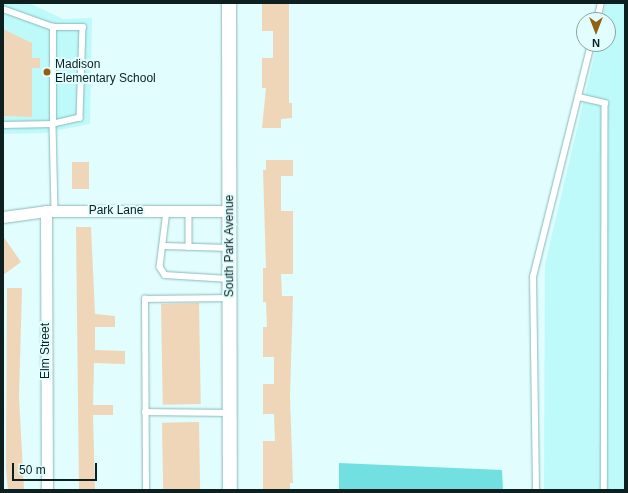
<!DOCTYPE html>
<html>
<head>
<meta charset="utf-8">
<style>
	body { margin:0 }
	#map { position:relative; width:628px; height:493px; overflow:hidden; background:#e1fdfd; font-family:Helvetica,sans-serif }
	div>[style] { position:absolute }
	.built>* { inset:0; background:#bffafa }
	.green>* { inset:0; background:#72e0e1 }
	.building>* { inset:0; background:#f0d6b8; transform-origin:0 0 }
	.roads { filter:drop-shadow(0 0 1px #8ab9b9) drop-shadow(0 0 1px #8ab9b9) }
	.service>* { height:5.5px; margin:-2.75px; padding:0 2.75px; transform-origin:2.75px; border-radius:2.75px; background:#fff }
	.minor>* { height:11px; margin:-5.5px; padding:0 5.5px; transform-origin:5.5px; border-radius:5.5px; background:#fff }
	.tertiary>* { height:14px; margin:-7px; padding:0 7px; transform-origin:7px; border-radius:7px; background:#fff }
	.dots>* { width:11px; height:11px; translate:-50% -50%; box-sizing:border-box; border:2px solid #e1fdfd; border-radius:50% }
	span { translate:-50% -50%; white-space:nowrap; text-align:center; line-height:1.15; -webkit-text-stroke:4px #e1fdfd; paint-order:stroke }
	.poi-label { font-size:12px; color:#0d1f1f }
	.left { translate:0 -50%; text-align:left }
	.street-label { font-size:12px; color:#0d1f1f }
	.frame { position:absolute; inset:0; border:4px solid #0d1f1f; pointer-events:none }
	.north { position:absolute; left:576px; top:12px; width:40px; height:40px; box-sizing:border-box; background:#e1fdfd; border:1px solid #8ca4a4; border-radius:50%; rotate:180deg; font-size:11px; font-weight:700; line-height:16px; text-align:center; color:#0d1f1f }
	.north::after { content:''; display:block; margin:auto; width:14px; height:18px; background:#936012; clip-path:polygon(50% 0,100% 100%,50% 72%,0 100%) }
	.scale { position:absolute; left:12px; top:463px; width:85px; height:18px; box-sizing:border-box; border:2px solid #0d1f1f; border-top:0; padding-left:5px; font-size:12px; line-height:14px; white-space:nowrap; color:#0d1f1f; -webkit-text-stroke:3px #e1fdfd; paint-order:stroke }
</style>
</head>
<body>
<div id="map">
	<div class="built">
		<div style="clip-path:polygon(3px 3px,29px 3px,63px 19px,92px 18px,90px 124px,44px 133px,3px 134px)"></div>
		<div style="clip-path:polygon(606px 3px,625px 3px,625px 490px,544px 490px,545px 264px,597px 44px,608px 44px,608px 20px,602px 20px)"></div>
	</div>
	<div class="green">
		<div style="clip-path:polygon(339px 463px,502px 470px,503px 490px,339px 490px)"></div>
	</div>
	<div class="building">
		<div style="clip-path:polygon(262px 3px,289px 3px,289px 103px,292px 103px,292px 118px,281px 119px,281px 128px,262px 128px,266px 88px,262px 88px,262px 58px,273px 58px,273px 31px,262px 31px)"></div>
		<div style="clip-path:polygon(3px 29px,32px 43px,32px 58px,40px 58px,40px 68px,32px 68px,32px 117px,3px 116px)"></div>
		<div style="clip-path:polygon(266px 160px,293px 160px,293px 176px,281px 176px,281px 211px,293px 211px,293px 274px,281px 274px,282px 296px,293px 296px,290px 397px,293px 483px,290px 483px,290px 490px,263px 490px,263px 441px,275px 441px,274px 414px,263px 414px,263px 384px,274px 384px,274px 357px,263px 357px,263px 327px,267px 327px,266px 302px,263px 302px,263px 268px,266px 268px,263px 170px,266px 170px)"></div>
		<div style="left:72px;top:162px;width:17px;height:27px"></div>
		<div style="clip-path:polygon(76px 227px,91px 227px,95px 314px,115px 316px,115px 327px,95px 327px,95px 350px,125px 351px,125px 364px,94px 363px,93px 405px,113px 405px,113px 415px,93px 415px,95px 490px,79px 490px)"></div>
		<div style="clip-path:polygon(3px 236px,21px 262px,3px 275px)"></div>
		<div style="clip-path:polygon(7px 288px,22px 288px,19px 397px,24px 490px,8px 490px,6px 469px)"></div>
		<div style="left:199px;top:303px;width:101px;height:38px;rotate:89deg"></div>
		<div style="left:199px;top:422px;width:68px;height:37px;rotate:89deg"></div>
	</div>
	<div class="roads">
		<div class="service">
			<div style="left:3px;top:9px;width:53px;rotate:19.8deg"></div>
			<div style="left:53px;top:27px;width:30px"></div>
			<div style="left:83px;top:27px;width:91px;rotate:91.9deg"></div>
			<div style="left:80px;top:118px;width:28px;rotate:167deg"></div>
			<div style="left:53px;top:124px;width:87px;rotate:88.7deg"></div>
			<div style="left:597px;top:20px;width:17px;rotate:-77deg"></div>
			<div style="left:579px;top:97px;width:27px;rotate:13deg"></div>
			<div style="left:605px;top:103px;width:387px;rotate:90.1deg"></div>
			<div style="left:3px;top:125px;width:50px;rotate:-1.1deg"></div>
			<div style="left:53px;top:124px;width:97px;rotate:-90deg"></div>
			<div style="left:167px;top:211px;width:56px;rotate:97.1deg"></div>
			<div style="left:160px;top:267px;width:9px;rotate:58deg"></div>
			<div style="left:165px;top:275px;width:64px;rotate:3.6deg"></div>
			<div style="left:189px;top:211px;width:36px;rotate:90deg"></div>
			<div style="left:165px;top:246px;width:63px;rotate:1.8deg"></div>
			<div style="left:145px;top:412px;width:85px;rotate:0.7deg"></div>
			<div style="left:146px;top:490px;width:191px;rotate:-90.3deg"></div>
			<div style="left:145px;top:299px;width:84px;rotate:-0.7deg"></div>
			<div style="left:536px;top:490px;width:213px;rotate:-90.8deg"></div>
			<div style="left:533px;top:277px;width:240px;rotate:-76deg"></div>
		</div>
		<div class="minor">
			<div style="left:46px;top:211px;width:279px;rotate:89.8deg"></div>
			<div style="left:3px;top:217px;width:43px;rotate:-7.9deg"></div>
			<div style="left:46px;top:211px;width:183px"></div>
		</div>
		<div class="tertiary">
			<div style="left:229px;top:3px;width:487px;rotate:89.9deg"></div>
		</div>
	</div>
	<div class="dots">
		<div style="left:47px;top:72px;background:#936012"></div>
	</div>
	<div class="poi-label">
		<span class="left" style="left:55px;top:72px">Madison<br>Elementary School</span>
	</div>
	<div class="street-label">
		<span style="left:116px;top:211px">Park Lane</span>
		<span style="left:230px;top:246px;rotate:-90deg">South Park Avenue</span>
		<span style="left:46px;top:351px;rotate:-90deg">Elm Street</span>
	</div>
	<div class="frame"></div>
	<div class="north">N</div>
	<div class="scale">50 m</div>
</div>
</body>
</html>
